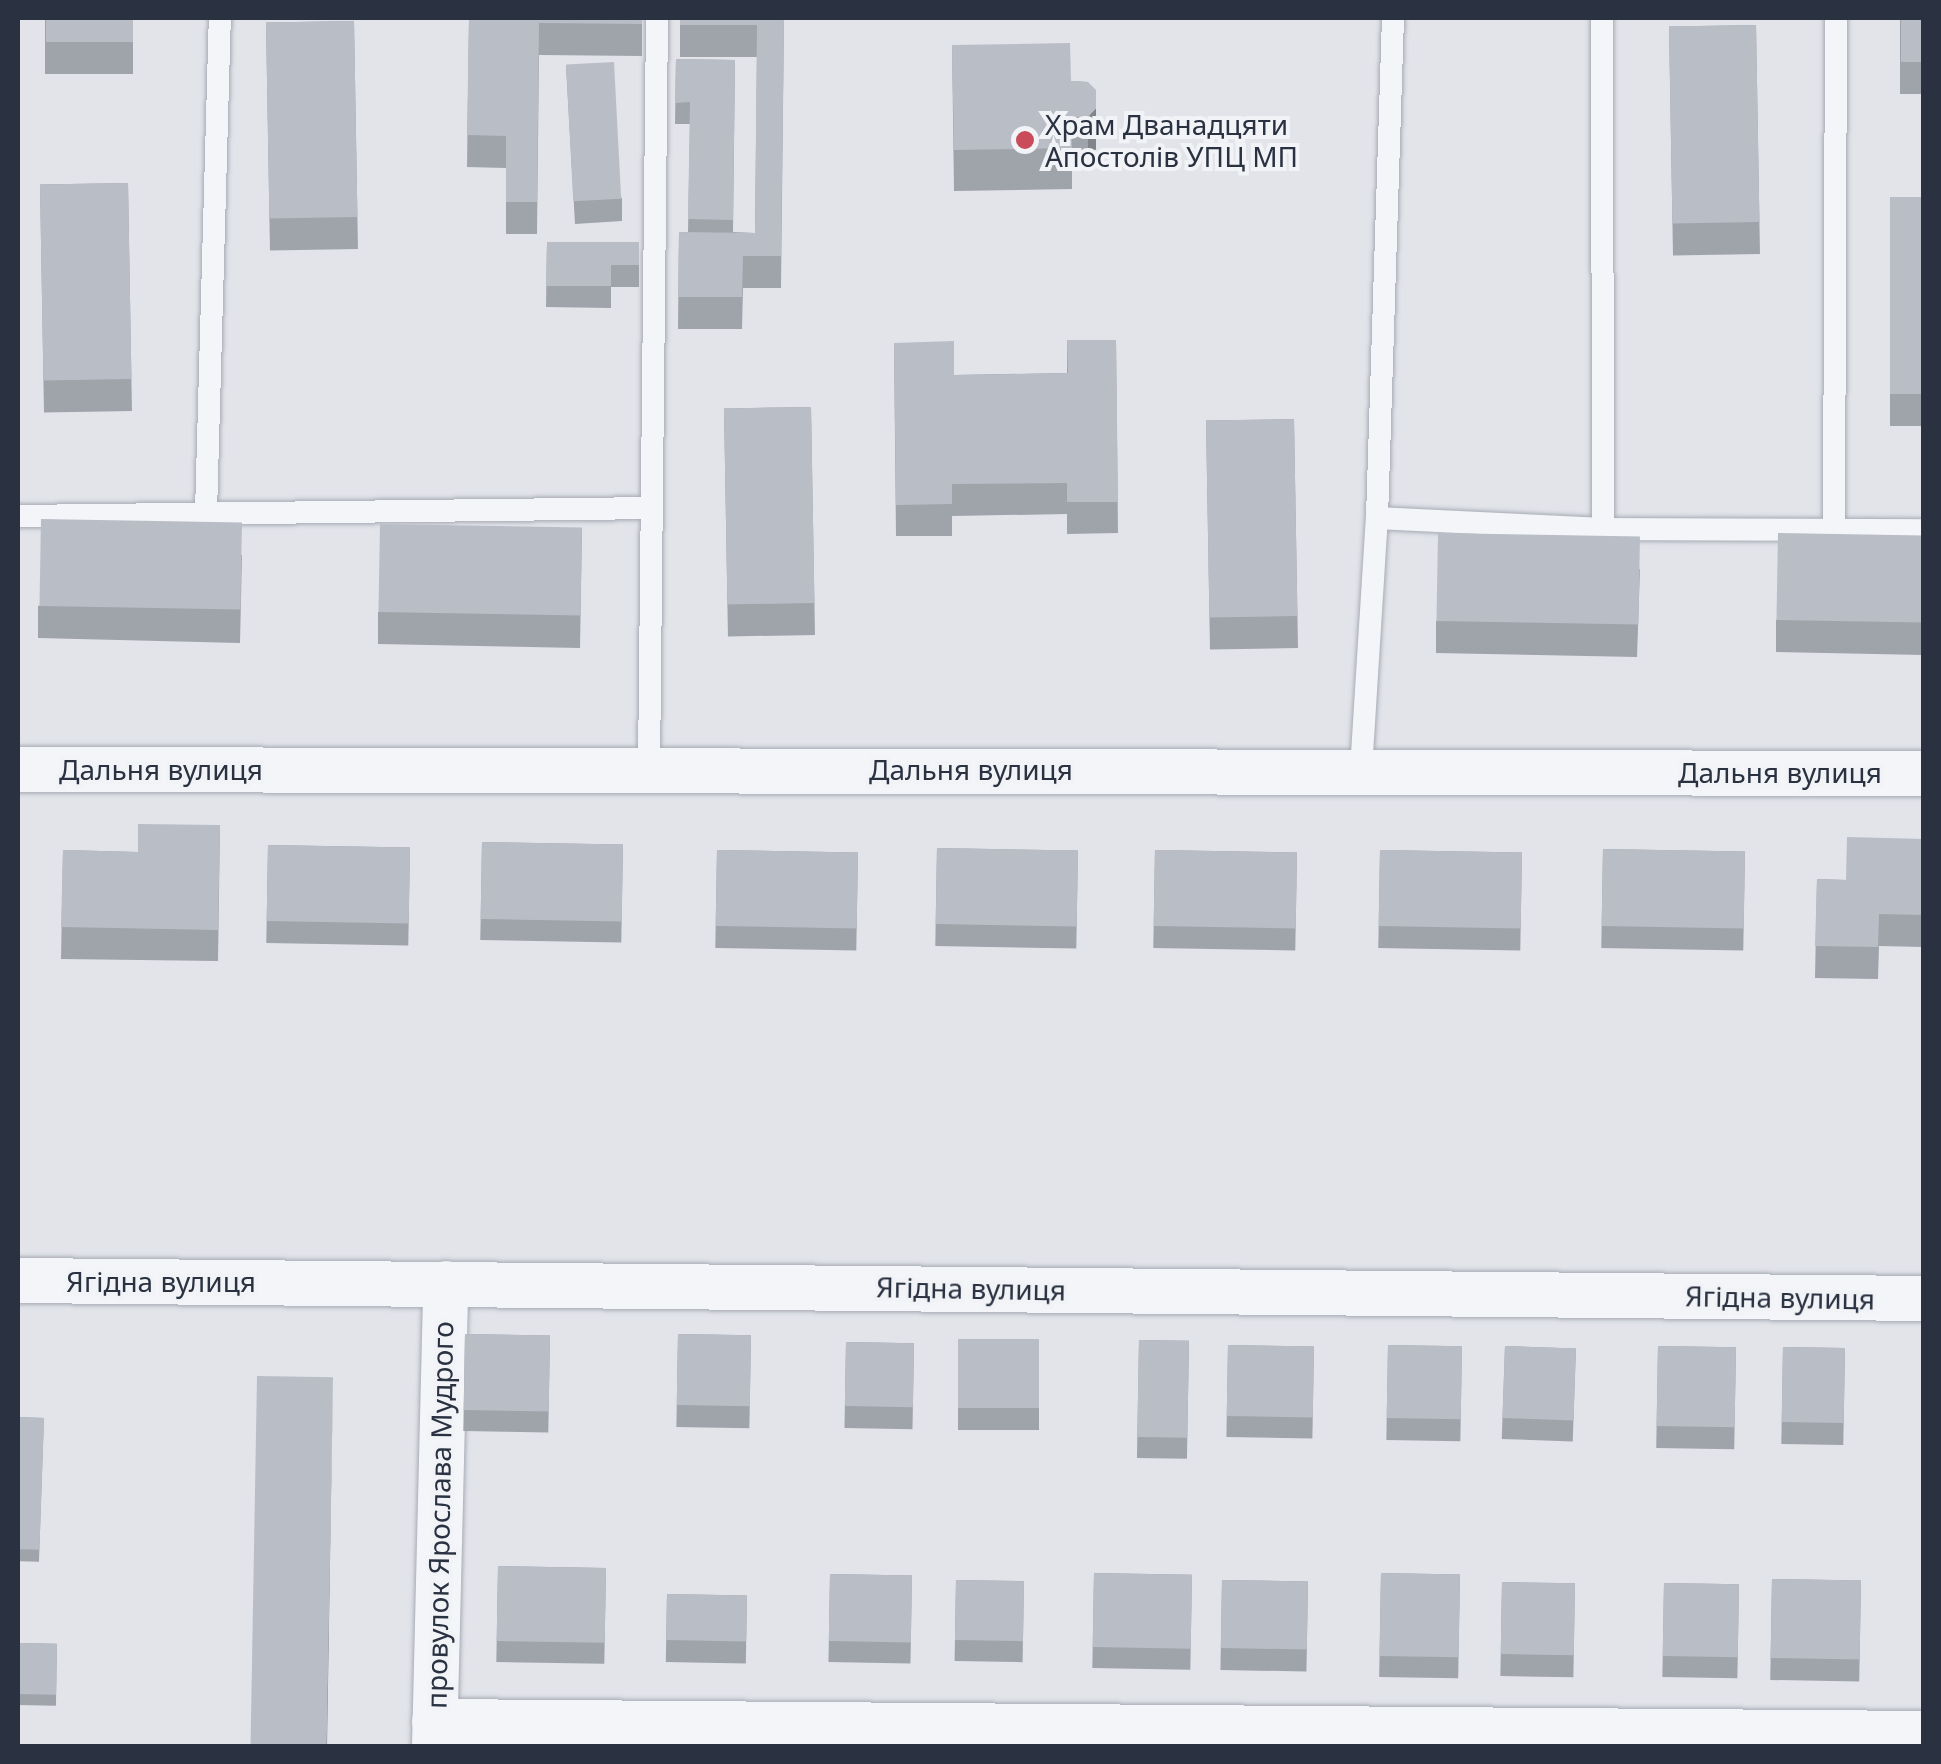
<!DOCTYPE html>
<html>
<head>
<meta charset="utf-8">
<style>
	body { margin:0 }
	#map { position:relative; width:1941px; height:1764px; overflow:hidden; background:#e2e4ea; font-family:"Noto Sans",sans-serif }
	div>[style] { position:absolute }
	.roads { filter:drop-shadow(0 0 2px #a7abb4) drop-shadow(0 0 2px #a7abb4) }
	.lane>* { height:22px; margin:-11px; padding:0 11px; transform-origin:11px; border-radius:11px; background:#f4f5f8 }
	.street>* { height:45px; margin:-22.5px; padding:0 22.5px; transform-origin:22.5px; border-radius:22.5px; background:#f4f5f8 }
	.wall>* { inset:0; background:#9fa3aa; transform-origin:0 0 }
	.shaded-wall>* { inset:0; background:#82848b }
	.building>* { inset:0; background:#b9bdc6; transform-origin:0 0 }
	.dots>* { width:28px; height:28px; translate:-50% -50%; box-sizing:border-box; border:5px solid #f1f3f7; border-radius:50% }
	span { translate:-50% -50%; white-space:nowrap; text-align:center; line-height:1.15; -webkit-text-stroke:8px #f1f3f7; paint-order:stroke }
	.poi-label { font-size:28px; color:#2a3241 }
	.left { translate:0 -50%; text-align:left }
	.street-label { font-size:28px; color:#2a3241 }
	.frame { position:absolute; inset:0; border:20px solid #2a3241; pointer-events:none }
</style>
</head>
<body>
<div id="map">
	<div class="roads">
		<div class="lane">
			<div style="left:206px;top:513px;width:495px;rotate:-88.4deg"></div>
			<div style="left:18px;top:516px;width:633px;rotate:-0.72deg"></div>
			<div style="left:1377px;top:518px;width:226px;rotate:2.8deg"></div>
			<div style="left:1603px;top:529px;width:511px;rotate:-90.11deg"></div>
			<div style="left:1603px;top:529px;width:321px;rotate:0.2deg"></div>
			<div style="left:1834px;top:530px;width:512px;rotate:-89.78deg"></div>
			<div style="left:649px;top:768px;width:750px;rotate:-89.39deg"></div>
			<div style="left:1361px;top:770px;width:253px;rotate:-86.4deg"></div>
			<div style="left:1377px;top:518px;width:500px;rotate:-88.17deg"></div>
		</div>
		<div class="street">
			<div style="left:18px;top:769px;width:1906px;rotate:0.12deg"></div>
			<div style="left:18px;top:1280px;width:1906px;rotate:0.54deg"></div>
			<div style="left:434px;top:1721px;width:1490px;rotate:0.46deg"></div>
			<div style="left:434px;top:1746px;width:463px;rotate:-88.6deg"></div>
		</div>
	</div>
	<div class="wall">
		<div style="left:45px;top:18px;width:88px;height:56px"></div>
		<div style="clip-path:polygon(469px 18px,642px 18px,642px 56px,539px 55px,537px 234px,506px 234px,506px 168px,467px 167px)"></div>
		<div style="clip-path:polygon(680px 18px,784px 18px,781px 288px,743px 288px,742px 329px,678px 329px,679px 232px,688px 232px,690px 124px,675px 124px,676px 59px,735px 60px,733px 232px,755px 233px,757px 57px,680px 57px)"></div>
		<div style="left:1900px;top:18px;width:24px;height:76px"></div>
		<div style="left:354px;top:21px;width:228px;height:88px;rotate:89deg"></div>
		<div style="left:1756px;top:25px;width:229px;height:87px;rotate:89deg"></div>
		<div style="clip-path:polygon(952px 45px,1071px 81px,1088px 82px,1096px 149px,1088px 158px,1072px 158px,1072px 189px,954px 191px)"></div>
		<div style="clip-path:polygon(566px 66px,622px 199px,622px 221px,575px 224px)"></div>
		<div style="left:128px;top:183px;width:228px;height:88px;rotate:89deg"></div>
		<div style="left:1924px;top:197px;width:229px;height:34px;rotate:90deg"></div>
		<div style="clip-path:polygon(547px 242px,639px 242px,639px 287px,611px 287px,611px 308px,546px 307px)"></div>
		<div style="clip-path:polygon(1067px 340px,1116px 340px,1118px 533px,1067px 534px,1067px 514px,952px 516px,952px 536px,896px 536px,894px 343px,954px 375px,1067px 373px)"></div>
		<div style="left:811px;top:407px;width:228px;height:87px;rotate:89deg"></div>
		<div style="left:1294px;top:419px;width:229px;height:88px;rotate:89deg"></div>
		<div style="clip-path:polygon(582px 528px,580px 648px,378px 644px,378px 612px)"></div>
		<div style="clip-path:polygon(1924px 536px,1924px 655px,1776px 652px,1776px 620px)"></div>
		<div style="clip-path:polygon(242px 555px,240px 643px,38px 638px,38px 606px)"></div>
		<div style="clip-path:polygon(1640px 569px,1637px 657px,1436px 653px,1436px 621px)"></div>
		<div style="clip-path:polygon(220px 825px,218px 961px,61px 959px,63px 850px,138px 852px)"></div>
		<div style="clip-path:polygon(1924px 839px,1924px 947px,1879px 946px,1878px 979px,1815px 978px,1817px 879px,1846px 880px)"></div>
		<div style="left:482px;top:842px;width:141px;height:98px;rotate:1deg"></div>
		<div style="left:268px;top:845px;width:142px;height:98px;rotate:1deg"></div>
		<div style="left:937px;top:848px;width:141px;height:98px;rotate:1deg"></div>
		<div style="left:1603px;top:849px;width:142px;height:99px;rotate:1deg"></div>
		<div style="left:717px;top:850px;width:141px;height:98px;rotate:1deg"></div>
		<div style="left:1155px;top:850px;width:142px;height:98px;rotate:1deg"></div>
		<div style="left:1380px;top:850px;width:142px;height:98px;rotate:1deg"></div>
		<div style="left:465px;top:1334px;width:85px;height:97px;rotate:1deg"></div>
		<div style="left:678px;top:1334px;width:73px;height:93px;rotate:1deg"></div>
		<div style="left:958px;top:1339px;width:81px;height:91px"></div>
		<div style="left:1139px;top:1340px;width:50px;height:118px;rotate:1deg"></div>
		<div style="left:846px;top:1342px;width:68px;height:86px;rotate:1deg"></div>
		<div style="left:1228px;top:1345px;width:86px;height:92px;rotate:1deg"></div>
		<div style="left:1388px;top:1345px;width:74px;height:95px;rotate:1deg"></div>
		<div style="left:1505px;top:1346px;width:71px;height:93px;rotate:2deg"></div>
		<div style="left:1658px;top:1346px;width:78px;height:102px;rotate:1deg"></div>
		<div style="left:1783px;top:1347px;width:62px;height:97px;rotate:1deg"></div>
		<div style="left:18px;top:1417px;width:26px;height:144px;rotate:2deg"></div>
		<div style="left:498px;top:1566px;width:108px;height:96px;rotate:1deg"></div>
		<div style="left:1094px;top:1573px;width:98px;height:95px;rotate:1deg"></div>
		<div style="left:1381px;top:1573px;width:79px;height:104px;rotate:1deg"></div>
		<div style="left:830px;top:1574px;width:82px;height:88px;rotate:1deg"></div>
		<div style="left:1772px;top:1579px;width:89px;height:101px;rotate:1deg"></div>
		<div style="left:956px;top:1580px;width:68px;height:81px;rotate:1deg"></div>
		<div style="left:1222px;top:1580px;width:86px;height:90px;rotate:1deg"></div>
		<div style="left:1502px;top:1582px;width:73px;height:94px;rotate:1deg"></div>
		<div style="left:1664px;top:1583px;width:75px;height:94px;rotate:1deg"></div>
		<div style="left:667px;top:1594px;width:80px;height:68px;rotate:1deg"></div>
		<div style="left:18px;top:1643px;width:39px;height:62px;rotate:1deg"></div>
	</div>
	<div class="shaded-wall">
		<div style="clip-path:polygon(1096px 108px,1096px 149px,1088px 158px,1088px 117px)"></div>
		<div style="clip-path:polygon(333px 1377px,327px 1746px,326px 1746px)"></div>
	</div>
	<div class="building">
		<div style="left:46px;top:18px;width:87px;height:24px"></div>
		<div style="clip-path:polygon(469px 18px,642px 18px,642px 24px,539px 23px,537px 202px,506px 202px,506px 136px,467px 135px)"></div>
		<div style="clip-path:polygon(680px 18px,784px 18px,781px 256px,743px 256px,742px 297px,678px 297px,679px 232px,755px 233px,757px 25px,680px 25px)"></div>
		<div style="left:1901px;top:18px;width:23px;height:44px"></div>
		<div style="left:354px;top:21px;width:196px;height:88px;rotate:89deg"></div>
		<div style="left:1756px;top:25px;width:197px;height:87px;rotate:89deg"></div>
		<div style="clip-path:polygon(1070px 43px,1071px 81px,1088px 82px,1096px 90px,1096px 108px,1088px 117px,1071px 117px,1072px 148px,954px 150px,952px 45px)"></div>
		<div style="clip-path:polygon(676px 59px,735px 60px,733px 220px,688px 219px,690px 102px,675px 103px)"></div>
		<div style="left:614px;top:62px;width:137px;height:48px;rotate:87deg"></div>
		<div style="left:128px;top:183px;width:196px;height:88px;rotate:89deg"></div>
		<div style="left:1924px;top:197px;width:197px;height:34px;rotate:90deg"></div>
		<div style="clip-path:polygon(547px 242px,639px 242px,639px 265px,611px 265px,611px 286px,546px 286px)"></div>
		<div style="clip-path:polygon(1067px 340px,1116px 340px,1118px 502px,1067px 502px,1067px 483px,952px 484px,952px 504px,896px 505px,894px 343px,954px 341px,954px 375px,1068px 373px)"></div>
		<div style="left:811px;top:407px;width:196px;height:87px;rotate:89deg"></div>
		<div style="left:1294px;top:419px;width:197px;height:88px;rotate:89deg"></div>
		<div style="left:41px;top:519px;width:201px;height:87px;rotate:1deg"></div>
		<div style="left:380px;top:524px;width:202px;height:88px;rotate:1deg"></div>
		<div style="left:1438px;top:533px;width:202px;height:88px;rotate:1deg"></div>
		<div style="left:1778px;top:533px;width:146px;height:87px;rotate:1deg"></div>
		<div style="clip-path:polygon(138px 824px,220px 825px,218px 930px,61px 927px,63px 850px,138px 852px)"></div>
		<div style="clip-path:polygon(1847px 837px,1924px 839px,1924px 915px,1879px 914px,1878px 947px,1815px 946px,1817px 879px,1846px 880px)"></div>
		<div style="left:482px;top:842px;width:141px;height:77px;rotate:1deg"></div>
		<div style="left:268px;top:845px;width:142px;height:76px;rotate:1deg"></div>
		<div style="left:937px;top:848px;width:141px;height:76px;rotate:1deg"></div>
		<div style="left:1603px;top:849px;width:142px;height:77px;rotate:1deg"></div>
		<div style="left:717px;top:850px;width:141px;height:76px;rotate:1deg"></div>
		<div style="left:1155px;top:850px;width:142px;height:76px;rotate:1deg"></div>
		<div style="left:1380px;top:850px;width:142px;height:76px;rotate:1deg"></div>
		<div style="left:465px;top:1334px;width:85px;height:76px;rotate:1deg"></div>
		<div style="left:678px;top:1334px;width:73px;height:71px;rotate:1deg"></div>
		<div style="left:958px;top:1339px;width:81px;height:69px"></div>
		<div style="left:1139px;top:1340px;width:50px;height:97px;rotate:1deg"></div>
		<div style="left:846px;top:1342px;width:68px;height:64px;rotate:1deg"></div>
		<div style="left:1228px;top:1345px;width:86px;height:71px;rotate:1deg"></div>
		<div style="left:1388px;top:1345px;width:74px;height:73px;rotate:1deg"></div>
		<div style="left:1505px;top:1346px;width:71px;height:72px;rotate:2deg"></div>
		<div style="left:1658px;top:1346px;width:78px;height:80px;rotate:1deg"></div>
		<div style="left:1783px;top:1347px;width:62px;height:75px;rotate:1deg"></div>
		<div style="left:257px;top:1376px;width:76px;height:370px;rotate:1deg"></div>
		<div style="left:18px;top:1417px;width:26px;height:132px;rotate:2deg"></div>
		<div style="left:498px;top:1566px;width:108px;height:75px;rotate:1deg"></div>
		<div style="left:1094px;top:1573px;width:98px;height:74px;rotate:1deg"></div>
		<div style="left:1381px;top:1573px;width:79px;height:83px;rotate:1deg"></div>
		<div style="left:830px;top:1574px;width:82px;height:67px;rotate:1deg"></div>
		<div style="left:1772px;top:1579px;width:89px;height:79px;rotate:1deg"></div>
		<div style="left:956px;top:1580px;width:68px;height:60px;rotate:1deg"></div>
		<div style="left:1222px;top:1580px;width:86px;height:68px;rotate:1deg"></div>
		<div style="left:1502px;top:1582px;width:73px;height:72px;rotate:1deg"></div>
		<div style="left:1664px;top:1583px;width:75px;height:73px;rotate:1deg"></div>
		<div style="left:667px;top:1594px;width:80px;height:46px;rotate:1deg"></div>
		<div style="left:18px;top:1643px;width:39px;height:51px;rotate:1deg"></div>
	</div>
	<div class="dots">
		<div style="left:1025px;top:140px;background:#ca4b59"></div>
	</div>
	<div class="poi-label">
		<span class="left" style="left:1045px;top:140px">Храм Дванадцяти<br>Апостолів УПЦ МП</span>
	</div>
	<div class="street-label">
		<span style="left:161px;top:769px">Дальня вулиця</span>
		<span style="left:971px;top:769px">Дальня вулиця</span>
		<span style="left:1780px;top:772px">Дальня вулиця</span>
		<span style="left:161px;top:1281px">Ягідна вулиця</span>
		<span style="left:971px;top:1288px;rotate:1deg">Ягідна вулиця</span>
		<span style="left:1780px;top:1297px;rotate:1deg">Ягідна вулиця</span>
		<span style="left:439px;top:1515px;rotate:-89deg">провулок Ярослава Мудрого</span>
	</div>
	<div class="frame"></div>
</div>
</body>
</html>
